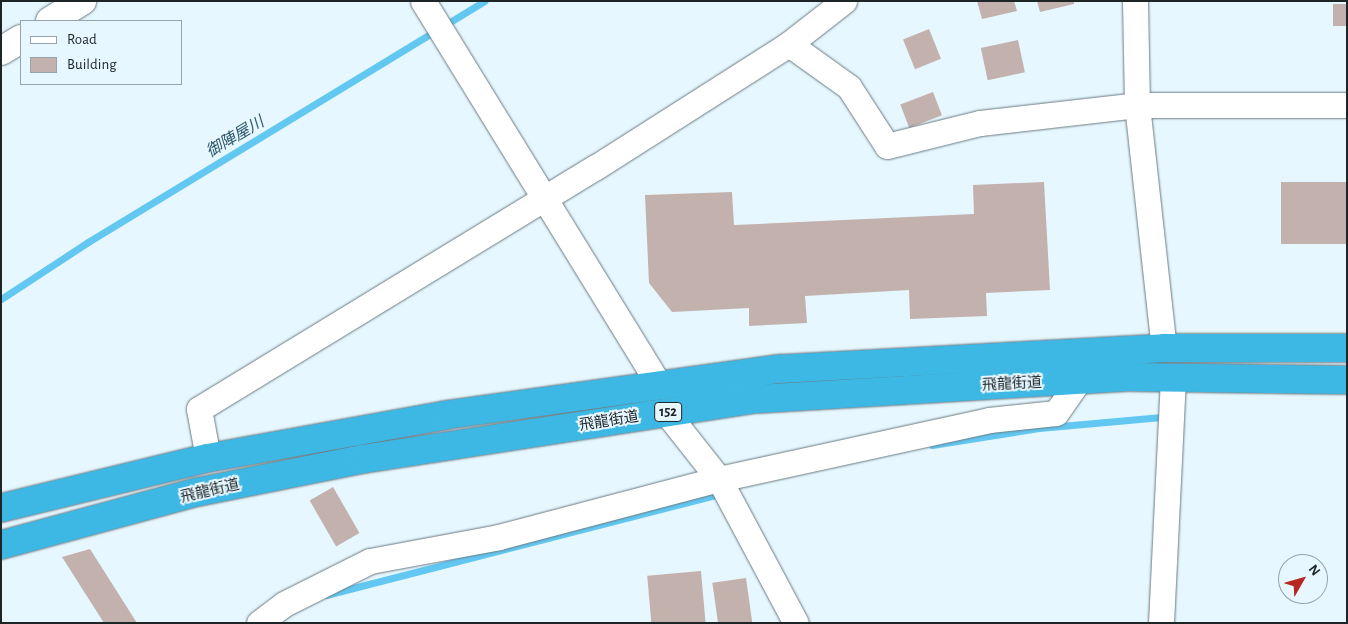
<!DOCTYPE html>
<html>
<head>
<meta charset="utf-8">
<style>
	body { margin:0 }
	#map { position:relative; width:1348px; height:624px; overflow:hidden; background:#e6f7ff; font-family:"Alegreya Sans","Noto Sans JP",sans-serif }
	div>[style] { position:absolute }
	.stream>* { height:7px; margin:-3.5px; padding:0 3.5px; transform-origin:3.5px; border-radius:3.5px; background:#62c8f1 }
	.building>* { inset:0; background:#c3b1ae; transform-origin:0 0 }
	.roads { filter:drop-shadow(0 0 1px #6b7a81) drop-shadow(0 0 1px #6b7a81) }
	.street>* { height:25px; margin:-12.5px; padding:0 12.5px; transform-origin:12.5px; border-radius:12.5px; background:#fff }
	.secondary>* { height:28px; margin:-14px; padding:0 14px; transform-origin:14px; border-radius:14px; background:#fff }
	.highway>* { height:28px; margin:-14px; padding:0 14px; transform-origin:14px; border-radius:14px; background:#3db8e5 }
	span { translate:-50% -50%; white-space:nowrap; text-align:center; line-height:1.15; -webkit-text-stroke:4px #e6f7ff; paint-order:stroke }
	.shield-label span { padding:1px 4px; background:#e6f7ff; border:1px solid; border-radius:4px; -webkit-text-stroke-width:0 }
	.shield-label { font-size:14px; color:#1e2527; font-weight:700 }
	.street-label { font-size:15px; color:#1e2527 }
	.water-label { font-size:16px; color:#2b5668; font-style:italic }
	.frame { position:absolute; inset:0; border:2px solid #1e2527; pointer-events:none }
	.legend { position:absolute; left:20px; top:20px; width:162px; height:65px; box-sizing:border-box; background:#e6f7ff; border:1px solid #96a3a9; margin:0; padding:6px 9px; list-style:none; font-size:15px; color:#1e2527 }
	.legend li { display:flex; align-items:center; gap:10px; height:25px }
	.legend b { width:25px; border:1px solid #96a3a9 }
	.north { position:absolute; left:1278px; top:554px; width:50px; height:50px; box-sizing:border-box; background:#e6f7ff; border:1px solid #96a3a9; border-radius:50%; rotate:52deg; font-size:14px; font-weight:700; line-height:20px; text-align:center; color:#1e2527 }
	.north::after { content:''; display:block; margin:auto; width:18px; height:22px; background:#b62721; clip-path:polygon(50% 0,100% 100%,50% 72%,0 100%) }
</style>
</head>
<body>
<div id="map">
	<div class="stream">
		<div style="left:1px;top:299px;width:104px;rotate:-33.2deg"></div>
		<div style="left:88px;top:242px;width:464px;rotate:-31.3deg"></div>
		<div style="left:932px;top:445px;width:108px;rotate:-9deg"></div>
		<div style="left:1039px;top:428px;width:123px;rotate:-5.1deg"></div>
		<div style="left:326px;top:595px;width:405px;rotate:-14.4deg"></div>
	</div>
	<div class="building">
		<div style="clip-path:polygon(977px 1px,1014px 1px,1017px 11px,982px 19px)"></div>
		<div style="clip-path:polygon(1037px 1px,1074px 1px,1074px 4px,1040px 12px)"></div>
		<div style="left:1333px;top:4px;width:14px;height:22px"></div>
		<div style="left:929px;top:29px;width:32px;height:28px;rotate:68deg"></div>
		<div style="left:1018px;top:40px;width:33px;height:38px;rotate:78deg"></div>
		<div style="left:933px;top:92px;width:25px;height:35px;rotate:69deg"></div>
		<div style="clip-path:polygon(1044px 182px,1050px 290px,986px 293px,987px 316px,910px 319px,909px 290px,805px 296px,807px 323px,749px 326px,749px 308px,672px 312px,649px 283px,645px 195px,732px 192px,734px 225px,974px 214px,973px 185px)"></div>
		<div style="left:1347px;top:182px;width:62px;height:66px;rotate:90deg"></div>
		<div style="left:333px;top:487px;width:53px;height:27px;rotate:60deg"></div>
		<div style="clip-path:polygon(90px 549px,137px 623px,104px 623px,62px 557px)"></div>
		<div style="left:701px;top:571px;width:52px;height:54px;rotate:85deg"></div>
		<div style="left:746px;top:578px;width:45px;height:34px;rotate:82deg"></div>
	</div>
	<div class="roads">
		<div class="street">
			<div style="left:423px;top:1px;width:451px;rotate:58.4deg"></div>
			<div style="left:1135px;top:1px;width:104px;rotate:88.9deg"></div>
			<div style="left:1137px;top:105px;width:244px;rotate:83.7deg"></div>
			<div style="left:789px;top:44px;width:74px;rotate:35.6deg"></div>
			<div style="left:849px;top:87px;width:70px;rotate:57.2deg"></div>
			<div style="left:887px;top:146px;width:96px;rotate:-13.9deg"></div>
			<div style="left:980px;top:123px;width:158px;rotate:-6.5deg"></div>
			<div style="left:1137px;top:105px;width:210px"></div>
			<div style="left:666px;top:412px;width:85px;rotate:51.7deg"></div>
			<div style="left:719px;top:479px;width:163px;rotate:61.9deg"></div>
			<div style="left:208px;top:458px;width:50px;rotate:-100.4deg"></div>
			<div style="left:199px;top:409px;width:465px;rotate:-31.4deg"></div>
			<div style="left:596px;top:167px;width:229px;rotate:-32.5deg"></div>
			<div style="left:789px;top:44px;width:70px;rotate:-38deg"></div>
			<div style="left:259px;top:623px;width:31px;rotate:-37deg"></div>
			<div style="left:284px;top:604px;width:96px;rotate:-26.6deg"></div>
			<div style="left:370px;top:561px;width:131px;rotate:-10.5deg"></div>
			<div style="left:499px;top:537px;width:228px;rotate:-14.8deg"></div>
			<div style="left:719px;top:479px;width:276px;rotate:-12.3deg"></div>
			<div style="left:989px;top:420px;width:67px;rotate:-6deg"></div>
			<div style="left:1056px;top:413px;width:40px;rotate:-55.1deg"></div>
			<div style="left:1161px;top:623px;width:244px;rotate:-87.2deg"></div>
		</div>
		<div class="secondary">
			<div style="left:50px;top:21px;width:38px;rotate:-32deg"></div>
			<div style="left:1px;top:51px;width:23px;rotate:-31deg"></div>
		</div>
		<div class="highway">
			<div style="left:1px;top:508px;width:213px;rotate:-13.6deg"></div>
			<div style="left:208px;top:458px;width:242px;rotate:-10.2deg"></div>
			<div style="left:446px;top:415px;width:336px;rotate:-7.9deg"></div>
			<div style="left:779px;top:369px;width:386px;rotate:-3.1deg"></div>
			<div style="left:1164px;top:348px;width:183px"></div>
			<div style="left:1px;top:545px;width:204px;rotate:-15.1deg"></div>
			<div style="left:198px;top:492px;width:168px;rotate:-11.3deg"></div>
			<div style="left:363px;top:459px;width:399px;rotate:-8.7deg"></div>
			<div style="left:757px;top:399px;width:374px;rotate:-3.4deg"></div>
			<div style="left:1130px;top:377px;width:217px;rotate:0.8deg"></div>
		</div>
	</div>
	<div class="shield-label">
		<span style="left:668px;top:412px">152</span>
	</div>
	<div class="street-label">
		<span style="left:1012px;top:384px;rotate:-3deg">飛龍街道</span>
		<span style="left:609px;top:421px;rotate:-9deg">飛龍街道</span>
		<span style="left:210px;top:491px;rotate:-13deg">飛龍街道</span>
	</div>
	<div class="water-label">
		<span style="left:235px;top:137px;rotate:-31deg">御陣屋川</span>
	</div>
	<div class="frame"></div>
	<ul class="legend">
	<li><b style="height:6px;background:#fff"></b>Road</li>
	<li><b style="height:14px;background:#c3b1ae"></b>Building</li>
	</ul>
	<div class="north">N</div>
</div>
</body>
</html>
